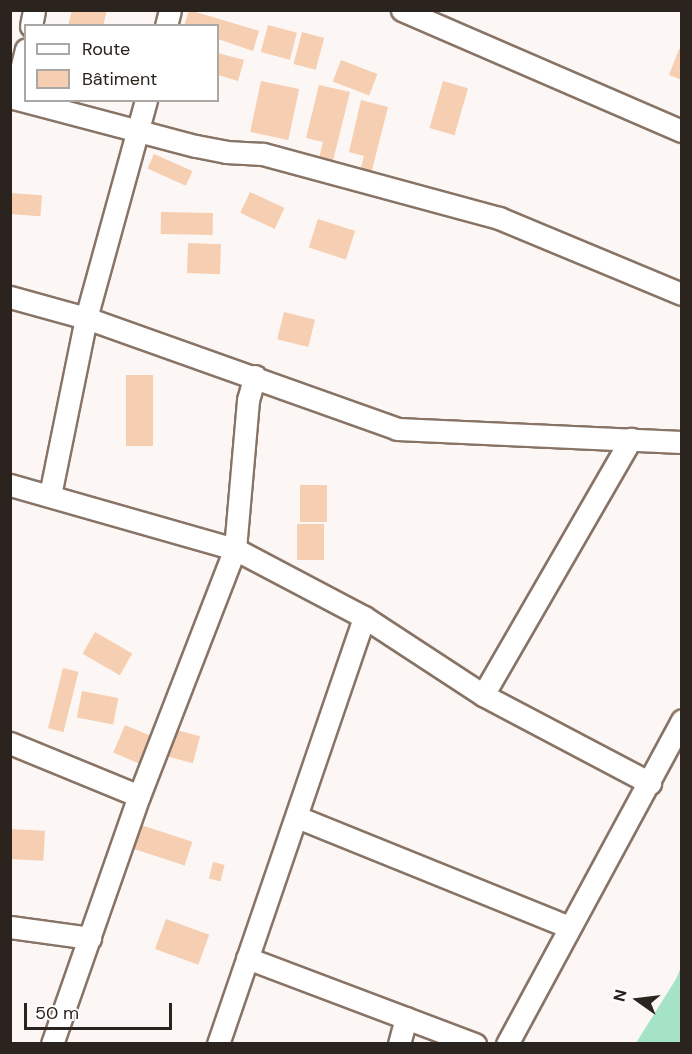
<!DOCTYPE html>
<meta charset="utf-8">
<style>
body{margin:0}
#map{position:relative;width:692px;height:1054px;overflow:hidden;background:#fcf7f4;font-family:"DM Sans",sans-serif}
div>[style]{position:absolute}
.green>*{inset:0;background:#a4e3c5}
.building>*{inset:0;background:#f6ceb2;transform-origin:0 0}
.roads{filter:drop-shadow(2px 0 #887466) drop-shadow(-2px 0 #887466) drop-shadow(0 2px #887466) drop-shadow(0 -2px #887466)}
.minor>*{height:21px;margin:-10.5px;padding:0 10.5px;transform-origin:10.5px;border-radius:10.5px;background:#fff}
span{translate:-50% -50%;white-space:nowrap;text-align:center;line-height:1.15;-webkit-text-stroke:4.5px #fff;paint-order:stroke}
.frame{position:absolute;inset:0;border:12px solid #2b231d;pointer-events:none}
.legend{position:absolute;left:24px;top:24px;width:195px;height:78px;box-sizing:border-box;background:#fff;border:2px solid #aaa7a5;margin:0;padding:8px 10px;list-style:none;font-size:18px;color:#2b231d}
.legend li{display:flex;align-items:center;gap:12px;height:30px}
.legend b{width:30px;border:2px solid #aaa7a5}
.north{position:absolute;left:608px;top:970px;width:60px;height:60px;-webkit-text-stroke:4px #fff;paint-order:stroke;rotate:284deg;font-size:16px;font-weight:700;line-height:24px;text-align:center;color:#2b231d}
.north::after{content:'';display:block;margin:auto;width:21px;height:27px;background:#2b231d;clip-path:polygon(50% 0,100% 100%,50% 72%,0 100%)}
.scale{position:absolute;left:24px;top:1003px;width:148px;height:27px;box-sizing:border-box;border:3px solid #2b231d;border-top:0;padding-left:8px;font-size:18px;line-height:21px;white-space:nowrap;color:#2b231d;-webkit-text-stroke:4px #fff;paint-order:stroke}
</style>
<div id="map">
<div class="green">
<i style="clip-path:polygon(681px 967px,681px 1043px,636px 1043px,676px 979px)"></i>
</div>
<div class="building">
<i style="clip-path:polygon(72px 10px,107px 10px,103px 26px,68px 26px)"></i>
<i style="clip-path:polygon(189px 10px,259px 31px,253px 51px,218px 39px,218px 26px,184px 26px)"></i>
<i style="left:268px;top:25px;width:30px;height:28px;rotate:15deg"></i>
<i style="left:302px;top:32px;width:23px;height:33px;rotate:15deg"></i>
<i style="clip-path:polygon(679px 49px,682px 50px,682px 80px,669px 75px)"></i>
<i style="clip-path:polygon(218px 53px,244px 60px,238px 81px,218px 75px)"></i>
<i style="left:341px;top:60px;width:39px;height:23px;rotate:21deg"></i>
<i style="left:261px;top:81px;width:39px;height:52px;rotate:12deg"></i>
<i style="left:443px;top:81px;width:26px;height:49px;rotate:16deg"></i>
<i style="clip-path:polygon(319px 85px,350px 92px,333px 161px,319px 158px,323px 142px,306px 138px)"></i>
<i style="clip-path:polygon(361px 100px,388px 107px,371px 174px,360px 171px,364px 156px,349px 152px)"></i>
<i style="left:154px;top:154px;width:42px;height:16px;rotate:24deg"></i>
<i style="left:250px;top:192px;width:38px;height:23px;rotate:25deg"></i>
<i style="left:10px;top:193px;width:32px;height:21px;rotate:4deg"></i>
<i style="left:161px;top:212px;width:52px;height:22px;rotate:1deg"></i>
<i style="left:318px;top:219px;width:39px;height:30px;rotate:18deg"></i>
<i style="left:188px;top:243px;width:33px;height:30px;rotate:2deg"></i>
<i style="left:284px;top:312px;width:32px;height:28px;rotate:14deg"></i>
<i style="left:126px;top:375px;width:27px;height:71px"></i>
<i style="left:300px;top:485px;width:27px;height:37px"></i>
<i style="left:297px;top:524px;width:27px;height:36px"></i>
<i style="left:95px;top:632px;width:43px;height:25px;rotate:30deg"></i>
<i style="left:63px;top:668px;width:16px;height:62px;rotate:14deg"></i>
<i style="left:82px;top:691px;width:37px;height:27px;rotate:11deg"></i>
<i style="left:125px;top:725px;width:30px;height:30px;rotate:23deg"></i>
<i style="left:173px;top:729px;width:28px;height:28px;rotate:15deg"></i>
<i style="left:141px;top:825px;width:54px;height:25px;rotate:18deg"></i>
<i style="left:10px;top:829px;width:35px;height:30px;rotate:3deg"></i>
<i style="left:213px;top:862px;width:12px;height:17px;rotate:14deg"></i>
<i style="left:166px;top:919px;width:46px;height:32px;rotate:20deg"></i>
</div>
<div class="roads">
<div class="minor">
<i style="left:402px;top:10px;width:305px;rotate:23.4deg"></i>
<i style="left:31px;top:26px;width:16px;rotate:-79deg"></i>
<i style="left:166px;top:26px;width:16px;rotate:-76deg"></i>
<i style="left:10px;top:97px;width:192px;rotate:14.8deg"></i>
<i style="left:196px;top:146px;width:31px;rotate:11deg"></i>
<i style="left:226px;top:152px;width:37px;rotate:3deg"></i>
<i style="left:263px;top:154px;width:245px;rotate:15.2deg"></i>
<i style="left:499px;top:218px;width:198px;rotate:22.6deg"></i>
<i style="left:14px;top:98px;width:50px;rotate:-76.2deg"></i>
<i style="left:10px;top:297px;width:79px;rotate:15.4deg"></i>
<i style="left:86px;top:318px;width:330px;rotate:19.6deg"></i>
<i style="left:397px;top:429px;width:285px;rotate:2.6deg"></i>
<i style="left:10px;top:485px;width:234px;rotate:15.9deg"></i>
<i style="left:235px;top:549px;width:146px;rotate:27.8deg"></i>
<i style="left:364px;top:617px;width:142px;rotate:33.2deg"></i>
<i style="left:483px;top:695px;width:189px;rotate:27.8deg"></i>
<i style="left:50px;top:495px;width:181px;rotate:-78.5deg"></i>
<i style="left:86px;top:318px;width:226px;rotate:-74.6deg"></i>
<i style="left:483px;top:695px;width:296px;rotate:-60deg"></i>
<i style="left:10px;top:743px;width:139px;rotate:22.3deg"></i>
<i style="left:297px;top:817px;width:293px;rotate:22deg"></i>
<i style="left:10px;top:927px;width:81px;rotate:7.8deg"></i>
<i style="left:247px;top:958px;width:244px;rotate:20.7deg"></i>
<i style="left:52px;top:1044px;width:263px;rotate:-70.7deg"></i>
<i style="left:139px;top:796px;width:265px;rotate:-68.8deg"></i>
<i style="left:235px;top:549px;width:150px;rotate:-85deg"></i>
<i style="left:248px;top:400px;width:25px;rotate:-74deg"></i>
<i style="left:218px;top:1044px;width:451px;rotate:-71.1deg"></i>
<i style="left:399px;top:1044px;width:27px;rotate:-75deg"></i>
<i style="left:507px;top:1044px;width:368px;rotate:-61.6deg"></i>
</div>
</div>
<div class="frame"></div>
<ul class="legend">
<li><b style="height:8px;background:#fff"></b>Route</li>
<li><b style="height:16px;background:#f6ceb2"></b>Bâtiment</li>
</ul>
<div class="north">N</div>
<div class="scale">50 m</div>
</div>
